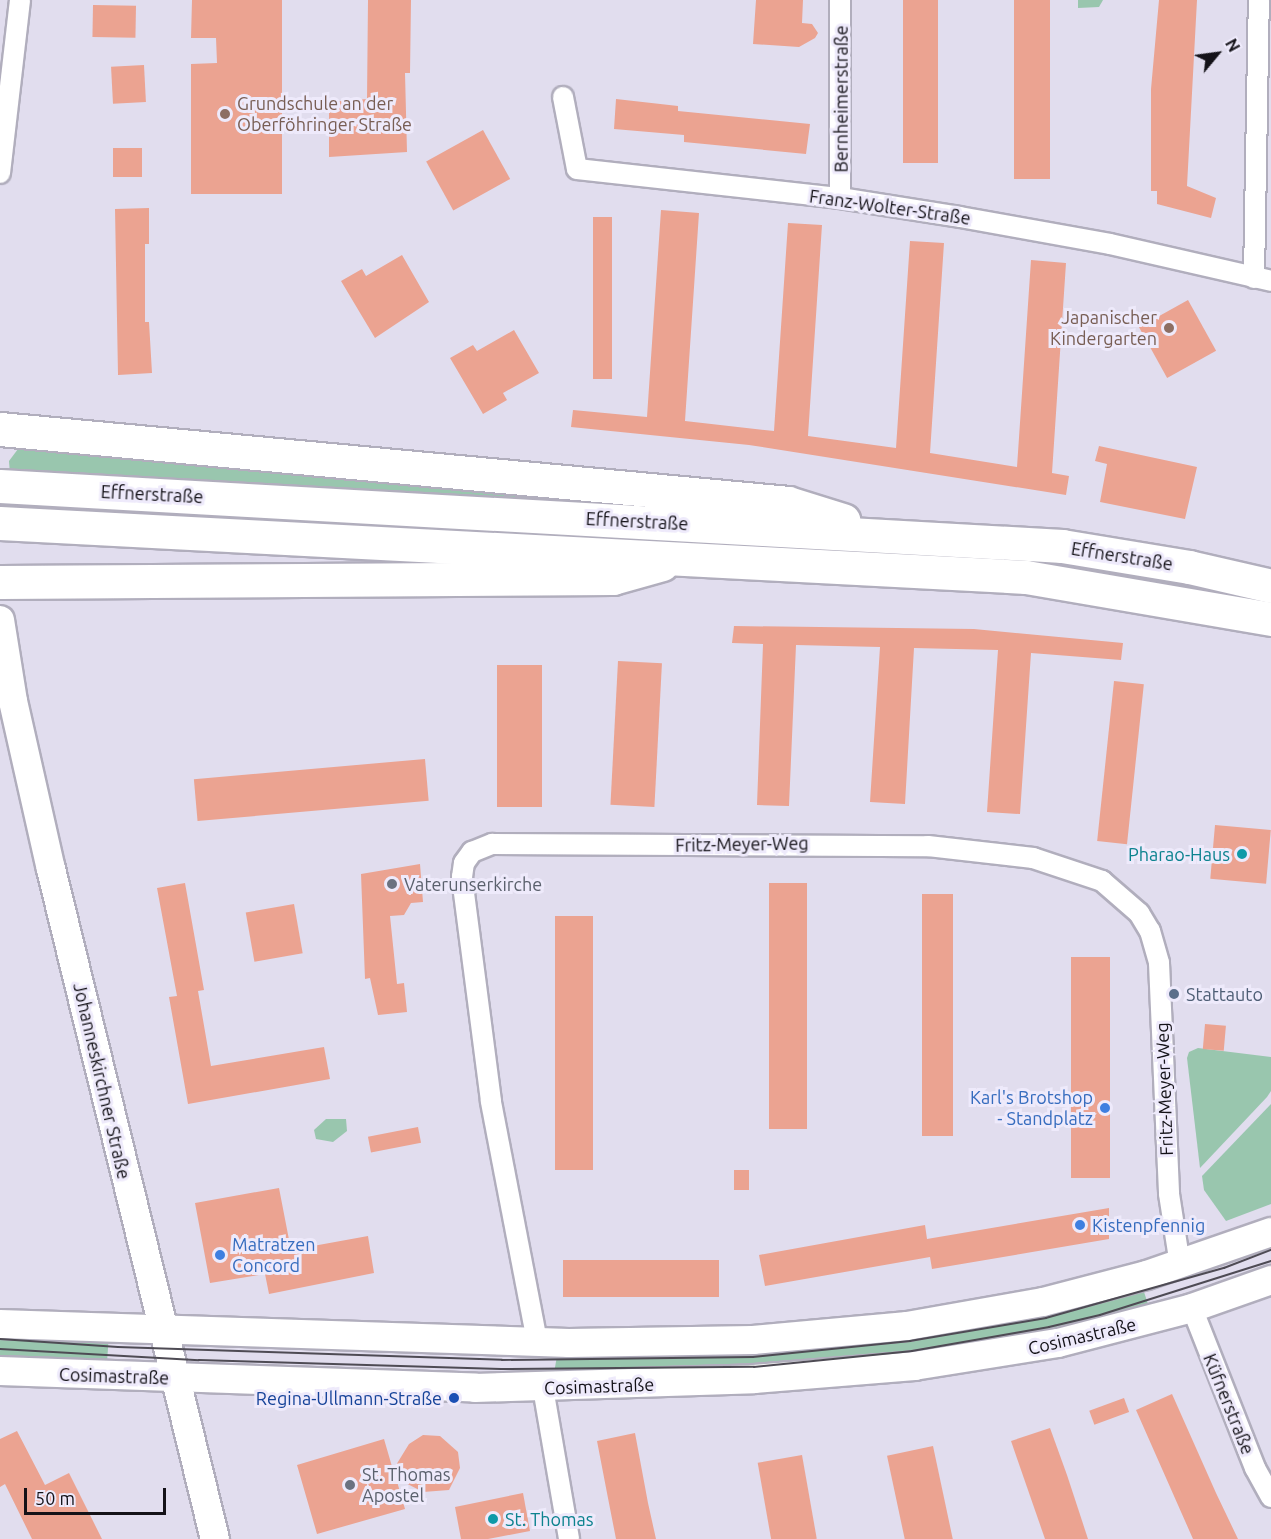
<!DOCTYPE html>
<meta charset="utf-8">
<style>
body{margin:0}
#map{position:relative;width:1271px;height:1539px;overflow:hidden;background:#e1ddee;font-family:Ubuntu,sans-serif}
div>[style]{position:absolute}
.green>*{inset:0;background:#99c6ae;transform-origin:0 0}
.building>*{inset:0;background:#eba391;transform-origin:0 0}
.roads{filter:drop-shadow(2px 0 #b1aebd) drop-shadow(-2px 0 #b1aebd) drop-shadow(0 2px #b1aebd) drop-shadow(0 -2px #b1aebd)}
.minor>*{height:20px;margin:-10px;padding:0 10px;transform-origin:10px;border-radius:10px;background:#fff}
.secondary>*{height:28px;margin:-14px;padding:0 14px;transform-origin:14px;border-radius:14px;background:#fff}
.trunk>*{height:33px;margin:-16.5px;padding:0 16.5px;transform-origin:16.5px;border-radius:16.5px;background:#fff}
.tram>*{height:1.5px;margin:-0.75px;padding:0 0.75px;transform-origin:0.75px;border-radius:0.75px;background:#4e4b54}
.dots>*{width:16px;height:16px;translate:-50% -50%;box-sizing:border-box;border:3px solid #eeeafb;border-radius:50%}
span{translate:-50% -50%;white-space:nowrap;text-align:center;line-height:1.15;-webkit-text-stroke:6px #eeeafb;paint-order:stroke}
.street-label{font-size:18px;color:#141218}
.education-label{font-size:18px;color:#785e54}
.left{translate:0 -50%;text-align:left}
.right{translate:-100% -50%;text-align:right}
.culture-label{font-size:18px;color:#0d838f}
.worship-label{font-size:18px;color:#5b616d}
.service-label{font-size:18px;color:#4e5e75}
.shop-label{font-size:18px;color:#366cbe}
.transit-label{font-size:18px;color:#164399}
.north{position:absolute;left:1187px;top:24px;width:60px;height:60px;-webkit-text-stroke:4px #eeeafb;paint-order:stroke;rotate:61deg;font-size:16px;font-weight:700;line-height:24px;text-align:center;color:#141218}
.north::after{content:'';display:block;margin:auto;width:21px;height:27px;background:#141218;clip-path:polygon(50% 0,100% 100%,50% 72%,0 100%)}
.scale{position:absolute;left:24px;top:1488px;width:142px;height:27px;box-sizing:border-box;border:3px solid #141218;border-top:0;padding-left:8px;font-size:18px;line-height:21px;white-space:nowrap;color:#141218;-webkit-text-stroke:4px #eeeafb;paint-order:stroke}
</style>
<div id="map">
<div class="green">
<i style="clip-path:polygon(1078px 0,1103px 0,1099px 7px,1078px 8px)"></i>
<i style="clip-path:polygon(21px 445px,779px 515px,10px 475px,9px 461px)"></i>
<i style="clip-path:polygon(0 498px,1070px 560px,1271px 595px,1271px 605px,0 507px)"></i>
<i style="clip-path:polygon(1198px 1048px,1271px 1057px,1271px 1091px,1267px 1097px,1200px 1168px,1187px 1058px,1189px 1052px)"></i>
<i style="clip-path:polygon(1271px 1104px,1271px 1204px,1226px 1221px,1204px 1190px,1202px 1176px)"></i>
<i style="clip-path:polygon(326px 1119px,346px 1119px,347px 1131px,333px 1142px,316px 1139px,314px 1130px)"></i>
<i style="clip-path:polygon(1142px 1286px,1151px 1313px,883px 1360px,554px 1373px,557px 1356px)"></i>
<i style="left:0;top:1330px;width:109px;height:27px;rotate:4deg"></i>
</div>
<div class="building">
<i style="clip-path:polygon(192px 0,282px 0,282px 194px,191px 194px,191px 64px,217px 63px,216px 38px,191px 38px)"></i>
<i style="clip-path:polygon(368px 0,411px 0,410px 73px,405px 73px,407px 152px,329px 157px,329px 102px,367px 99px)"></i>
<i style="clip-path:polygon(756px 0,803px 0,802px 23px,812px 24px,818px 33px,815px 38px,799px 47px,753px 44px)"></i>
<i style="left:903px;top:0;width:35px;height:163px"></i>
<i style="left:1014px;top:0;width:36px;height:179px"></i>
<i style="clip-path:polygon(1159px 0,1197px 0,1187px 186px,1216px 198px,1211px 218px,1157px 204px,1157px 191px,1151px 191px,1151px 89px)"></i>
<i style="left:93px;top:5px;width:43px;height:32px;rotate:1deg"></i>
<i style="left:144px;top:65px;width:37px;height:33px;rotate:87deg"></i>
<i style="clip-path:polygon(616px 99px,678px 106px,678px 111px,810px 124px,806px 154px,684px 142px,684px 135px,614px 129px)"></i>
<i style="left:483px;top:130px;width:56px;height:65px;rotate:61deg"></i>
<i style="left:113px;top:148px;width:29px;height:29px"></i>
<i style="clip-path:polygon(149px 208px,149px 244px,145px 244px,145px 322px,149px 322px,152px 373px,118px 375px,115px 209px)"></i>
<i style="clip-path:polygon(661px 210px,699px 213px,685px 421px,774px 431px,788px 223px,822px 225px,808px 436px,896px 448px,910px 241px,944px 243px,930px 453px,1017px 467px,1031px 260px,1066px 263px,1052px 473px,1069px 476px,1066px 495px,749px 445px,571px 427px,573px 410px,647px 417px)"></i>
<i style="left:593px;top:217px;width:19px;height:162px"></i>
<i style="clip-path:polygon(402px 255px,429px 302px,375px 338px,341px 281px,362px 269px,366px 276px)"></i>
<i style="left:1188px;top:300px;width:58px;height:56px;rotate:61deg"></i>
<i style="clip-path:polygon(514px 330px,539px 373px,503px 393px,507px 400px,483px 414px,450px 358px,473px 345px,477px 351px)"></i>
<i style="clip-path:polygon(1099px 446px,1197px 467px,1185px 519px,1100px 502px,1107px 464px,1095px 461px)"></i>
<i style="clip-path:polygon(734px 626px,974px 629px,1123px 643px,1121px 660px,1031px 653px,1020px 814px,987px 812px,998px 650px,914px 648px,905px 804px,870px 802px,880px 647px,796px 645px,789px 806px,757px 805px,763px 644px,732px 643px)"></i>
<i style="left:618px;top:661px;width:44px;height:144px;rotate:3deg"></i>
<i style="left:497px;top:665px;width:45px;height:142px"></i>
<i style="left:1114px;top:681px;width:30px;height:161px;rotate:6deg"></i>
<i style="left:425px;top:759px;width:42px;height:232px;rotate:85deg"></i>
<i style="left:1215px;top:825px;width:56px;height:54px;rotate:5deg"></i>
<i style="clip-path:polygon(420px 864px,423px 902px,411px 903px,404px 915px,390px 916px,397px 984px,404px 983px,407px 1012px,378px 1015px,370px 978px,365px 979px,361px 874px)"></i>
<i style="clip-path:polygon(185px 883px,204px 990px,198px 991px,211px 1066px,324px 1047px,330px 1079px,188px 1104px,169px 997px,177px 996px,157px 888px)"></i>
<i style="left:769px;top:883px;width:38px;height:246px"></i>
<i style="left:922px;top:894px;width:31px;height:242px"></i>
<i style="left:294px;top:904px;width:50px;height:49px;rotate:80deg"></i>
<i style="left:555px;top:916px;width:38px;height:254px"></i>
<i style="left:1071px;top:957px;width:39px;height:221px"></i>
<i style="left:1205px;top:1024px;width:21px;height:25px;rotate:5deg"></i>
<i style="left:418px;top:1127px;width:16px;height:51px;rotate:79deg"></i>
<i style="left:734px;top:1170px;width:15px;height:20px"></i>
<i style="clip-path:polygon(279px 1188px,291px 1250px,368px 1236px,374px 1273px,269px 1294px,265px 1274px,210px 1283px,195px 1203px)"></i>
<i style="clip-path:polygon(1109px 1208px,1109px 1239px,932px 1269px,930px 1257px,765px 1286px,759px 1255px,925px 1225px,927px 1239px)"></i>
<i style="left:719px;top:1260px;width:37px;height:156px;rotate:90deg"></i>
<i style="clip-path:polygon(1172px 1394px,1216px 1493px,1238px 1539px,1193px 1539px,1136px 1410px)"></i>
<i style="left:1124px;top:1398px;width:15px;height:37px;rotate:70deg"></i>
<i style="clip-path:polygon(1050px 1428px,1067px 1475px,1088px 1539px,1045px 1539px,1011px 1441px)"></i>
<i style="clip-path:polygon(17px 1431px,45px 1485px,69px 1473px,102px 1539px,32px 1539px,5px 1484px,0 1487px,0 1439px)"></i>
<i style="clip-path:polygon(635px 1433px,648px 1503px,656px 1539px,616px 1539px,607px 1493px,597px 1441px)"></i>
<i style="clip-path:polygon(423px 1435px,440px 1436px,458px 1452px,460px 1468px,449px 1490px,423px 1492px,396px 1478px,405px 1509px,317px 1534px,297px 1465px,384px 1439px,393px 1470px,409px 1444px)"></i>
<i style="left:933px;top:1446px;width:95px;height:47px;rotate:78deg"></i>
<i style="left:802px;top:1455px;width:85px;height:45px;rotate:80deg"></i>
<i style="clip-path:polygon(523px 1493px,530px 1531px,488px 1539px,461px 1539px,455px 1507px)"></i>
</div>
<div class="roads">
<div class="minor">
<i style="left:840px;top:0;width:198px;rotate:90deg"></i>
<i style="left:563px;top:97px;width:73px;rotate:79deg"></i>
<i style="left:577px;top:169px;width:265px;rotate:6.3deg"></i>
<i style="left:840px;top:198px;width:121px;rotate:9deg"></i>
<i style="left:960px;top:217px;width:152px;rotate:10.2deg"></i>
<i style="left:1110px;top:244px;width:165px;rotate:12.9deg"></i>
<i style="left:0;top:173px;width:174px;rotate:-83.4deg"></i>
<i style="left:1254px;top:278px;width:278px;rotate:-89deg"></i>
<i style="left:1192px;top:1308px;width:172px;rotate:68.5deg"></i>
<i style="left:1255px;top:1468px;width:33px;rotate:61deg"></i>
<i style="left:537px;top:1341px;width:244px;rotate:-100.9deg"></i>
<i style="left:491px;top:1101px;width:226px;rotate:-97.4deg"></i>
<i style="left:462px;top:877px;width:14px;rotate:-82deg"></i>
<i style="left:464px;top:863px;width:14px;rotate:-54deg"></i>
<i style="left:472px;top:852px;width:22px;rotate:-22deg"></i>
<i style="left:492px;top:844px;width:436px;rotate:0.3deg"></i>
<i style="left:928px;top:846px;width:106px;rotate:6.5deg"></i>
<i style="left:1033px;top:858px;width:73px;rotate:18.4deg"></i>
<i style="left:1102px;top:881px;width:49px;rotate:40.9deg"></i>
<i style="left:1139px;top:913px;width:21px;rotate:59deg"></i>
<i style="left:1150px;top:931px;width:33px;rotate:74deg"></i>
<i style="left:1159px;top:963px;width:231px;rotate:87.5deg"></i>
<i style="left:1169px;top:1194px;width:72px;rotate:81.2deg"></i>
<i style="left:543px;top:1388px;width:153px;rotate:80.2deg"></i>
</div>
<div class="secondary">
<i style="left:0;top:620px;width:82px;rotate:80.9deg"></i>
<i style="left:13px;top:701px;width:172px;rotate:77.3deg"></i>
<i style="left:51px;top:869px;width:690px;rotate:76.25deg"></i>
<i style="left:0;top:1324px;width:569px;rotate:1.91deg"></i>
<i style="left:569px;top:1343px;width:184px;rotate:-0.9deg"></i>
<i style="left:753px;top:1340px;width:155px;rotate:-5.2deg"></i>
<i style="left:907px;top:1326px;width:138px;rotate:-10deg"></i>
<i style="left:1043px;top:1302px;width:107px;rotate:-14.6deg"></i>
<i style="left:1147px;top:1275px;width:131px;rotate:-19.1deg"></i>
<i style="left:0;top:1371px;width:475px;rotate:2deg"></i>
<i style="left:475px;top:1388px;width:279px;rotate:-1.8deg"></i>
<i style="left:754px;top:1379px;width:161px;rotate:-4.6deg"></i>
<i style="left:914px;top:1366px;width:146px;rotate:-9.1deg"></i>
<i style="left:1058px;top:1343px;width:138px;rotate:-14.6deg"></i>
<i style="left:1192px;top:1308px;width:84px;rotate:-19.5deg"></i>
</div>
<div class="trunk">
<i style="left:0;top:429px;width:791px;rotate:5.36deg"></i>
<i style="left:788px;top:503px;width:58px;rotate:17.2deg"></i>
<i style="left:0;top:486px;width:1064px;rotate:3.23deg"></i>
<i style="left:1062px;top:546px;width:129px;rotate:9.4deg"></i>
<i style="left:1189px;top:567px;width:84px;rotate:13deg"></i>
<i style="left:0;top:523px;width:1027px;rotate:3.01deg"></i>
<i style="left:1026px;top:577px;width:249px;rotate:9.7deg"></i>
<i style="left:0;top:582px;width:613px;rotate:-0.37deg"></i>
<i style="left:613px;top:578px;width:51px;rotate:-15.9deg"></i>
</div>
</div>
<div class="tram">
<i style="left:0;top:1339px;width:118px;rotate:3.9deg"></i>
<i style="left:118px;top:1347px;width:384px;rotate:1.9deg"></i>
<i style="left:502px;top:1360px;width:251px;rotate:-0.7deg"></i>
<i style="left:753px;top:1357px;width:158px;rotate:-5.8deg"></i>
<i style="left:910px;top:1341px;width:138px;rotate:-9.6deg"></i>
<i style="left:1046px;top:1318px;width:185px;rotate:-15.7deg"></i>
<i style="left:1224px;top:1268px;width:50px;rotate:-21deg"></i>
<i style="left:0;top:1349px;width:199px;rotate:3.2deg"></i>
<i style="left:199px;top:1360px;width:302px;rotate:1.7deg"></i>
<i style="left:501px;top:1369px;width:253px;rotate:-0.5deg"></i>
<i style="left:754px;top:1367px;width:159px;rotate:-5.8deg"></i>
<i style="left:912px;top:1351px;width:139px;rotate:-9.9deg"></i>
<i style="left:1049px;top:1327px;width:52px;rotate:-13.2deg"></i>
<i style="left:1100px;top:1315px;width:179px;rotate:-17.5deg"></i>
</div>
<div class="dots">
<i style="left:225px;top:114px;background:#8d6e63"></i>
<i style="left:1169px;top:328px;background:#8d6e63"></i>
<i style="left:1242px;top:854px;background:#0f9aa8"></i>
<i style="left:392px;top:884px;background:#6b7280"></i>
<i style="left:1174px;top:994px;background:#5c6f8a"></i>
<i style="left:1105px;top:1108px;background:#3f7fe0"></i>
<i style="left:1080px;top:1225px;background:#3f7fe0"></i>
<i style="left:220px;top:1255px;background:#3f7fe0"></i>
<i style="left:454px;top:1398px;background:#1a4fb4"></i>
<i style="left:350px;top:1485px;background:#6b7280"></i>
<i style="left:493px;top:1519px;background:#0f9aa8"></i>
</div>
<div class="street-label">
<span style="left:841px;top:99px;rotate:-90deg">Bernheimerstraße</span>
<span style="left:890px;top:207px;rotate:8deg">Franz-Wolter-Straße</span>
<span style="left:152px;top:494px;rotate:3deg">Effnerstraße</span>
<span style="left:637px;top:521px;rotate:3deg">Effnerstraße</span>
<span style="left:1122px;top:556px;rotate:9deg">Effnerstraße</span>
<span style="left:742px;top:844px;rotate:-1deg">Fritz-Meyer-Weg</span>
<span style="left:102px;top:1081px;rotate:77deg">Johanneskirchner Straße</span>
<span style="left:1164px;top:1089px;rotate:-92deg">Fritz-Meyer-Weg</span>
<span style="left:1082px;top:1336px;rotate:-13deg">Cosimastraße</span>
<span style="left:114px;top:1376px;rotate:2deg">Cosimastraße</span>
<span style="left:599px;top:1386px;rotate:-2deg">Cosimastraße</span>
<span style="left:1229px;top:1404px;rotate:68deg">Küfnerstraße</span>
</div>
<div class="education-label">
<span class="left" style="left:237px;top:114px">Grundschule an der<br>Oberföhringer Straße</span>
<span class="right" style="left:1157px;top:328px">Japanischer<br>Kindergarten</span>
</div>
<div class="culture-label">
<span class="right" style="left:1230px;top:854px">Pharao-Haus</span>
<span class="left" style="left:505px;top:1519px">St. Thomas</span>
</div>
<div class="worship-label">
<span class="left" style="left:404px;top:884px">Vaterunserkirche</span>
<span class="left" style="left:362px;top:1485px">St. Thomas<br>Apostel</span>
</div>
<div class="service-label">
<span class="left" style="left:1186px;top:994px">Stattauto</span>
</div>
<div class="shop-label">
<span class="right" style="left:1093px;top:1108px">Karl's Brotshop<br>- Standplatz</span>
<span class="left" style="left:1092px;top:1225px">Kistenpfennig</span>
<span class="left" style="left:232px;top:1255px">Matratzen<br>Concord</span>
</div>
<div class="transit-label">
<span class="right" style="left:442px;top:1398px">Regina-Ullmann-Straße</span>
</div>
<div class="north">N</div>
<div class="scale">50 m</div>
</div>
